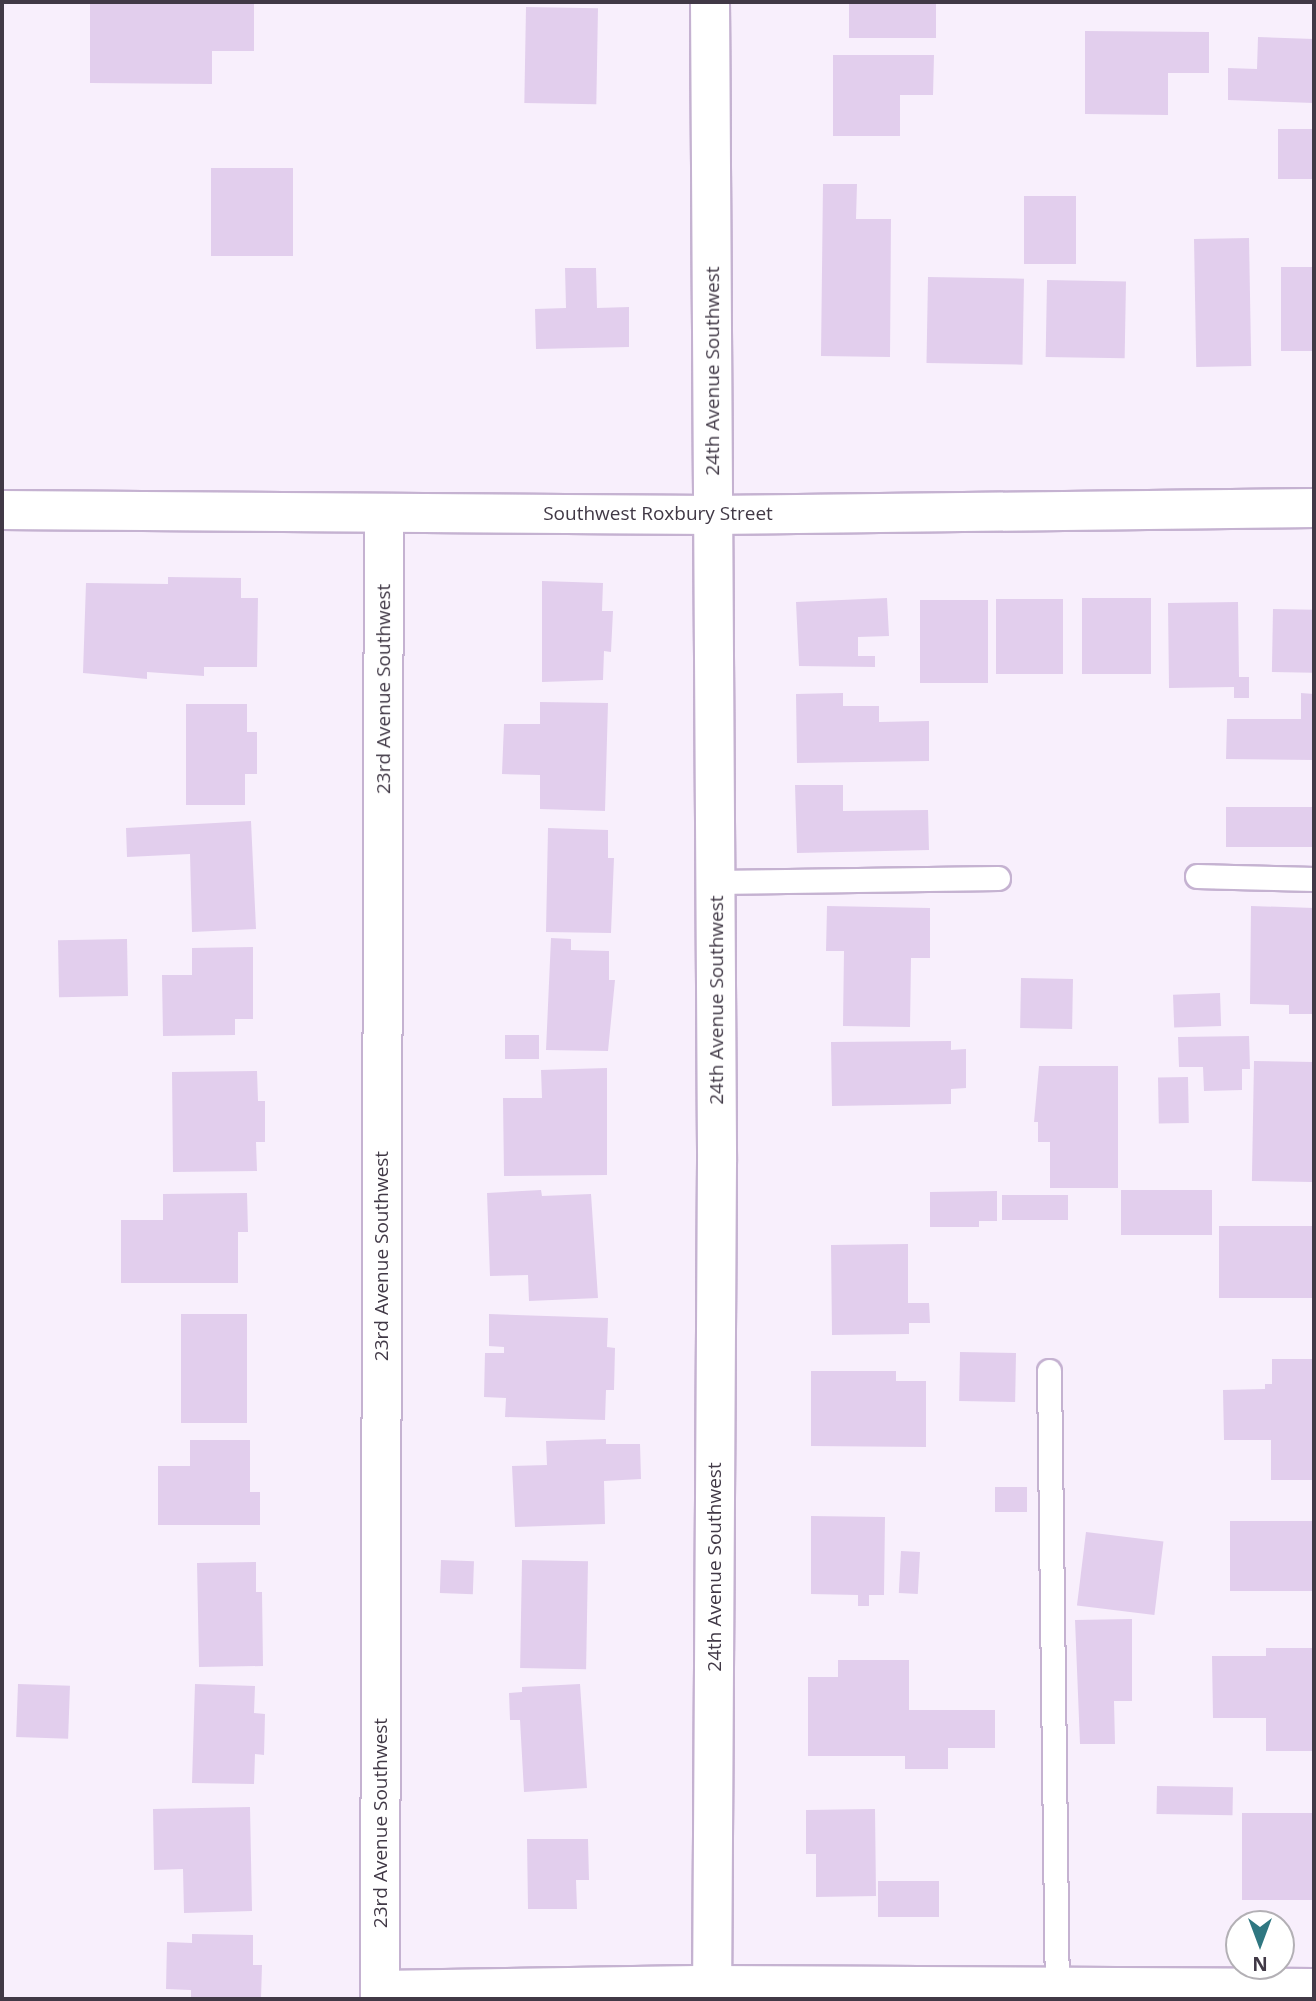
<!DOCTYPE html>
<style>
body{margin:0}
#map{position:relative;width:1316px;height:2001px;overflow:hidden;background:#f8effc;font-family:"Open Sans",sans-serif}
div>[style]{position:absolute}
.building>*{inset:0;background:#e2ceed;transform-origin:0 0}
.roads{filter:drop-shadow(2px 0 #c5b2d1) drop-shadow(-2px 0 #c5b2d1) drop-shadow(0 2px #c5b2d1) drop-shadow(0 -2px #c5b2d1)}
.lane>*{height:23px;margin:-11.5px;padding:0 11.5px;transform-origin:11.5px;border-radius:11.5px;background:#fff}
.street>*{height:38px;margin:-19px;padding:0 19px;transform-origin:19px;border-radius:19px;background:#fff}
.secondary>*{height:38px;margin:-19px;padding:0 19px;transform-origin:19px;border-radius:19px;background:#fff}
span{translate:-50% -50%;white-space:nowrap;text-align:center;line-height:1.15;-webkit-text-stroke:6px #fff;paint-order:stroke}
.street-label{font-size:19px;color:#413946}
.frame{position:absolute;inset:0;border:4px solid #413946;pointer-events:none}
.north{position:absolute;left:1225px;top:1910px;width:70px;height:70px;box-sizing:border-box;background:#fff;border:2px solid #b3b0b5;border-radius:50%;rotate:180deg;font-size:19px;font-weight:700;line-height:28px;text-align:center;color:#413946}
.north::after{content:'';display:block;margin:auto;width:24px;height:32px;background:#2f7781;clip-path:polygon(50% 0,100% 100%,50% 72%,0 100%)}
</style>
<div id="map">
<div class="building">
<i style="clip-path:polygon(90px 2px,254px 2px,254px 51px,212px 51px,212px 84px,90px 83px)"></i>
<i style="left:849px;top:2px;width:87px;height:36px"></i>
<i style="left:526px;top:7px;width:72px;height:96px;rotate:1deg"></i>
<i style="clip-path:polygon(1085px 31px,1209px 32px,1209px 73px,1168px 73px,1168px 115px,1085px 114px)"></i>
<i style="clip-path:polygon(1258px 37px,1314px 39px,1314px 103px,1228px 100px,1228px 68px,1257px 69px)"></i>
<i style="clip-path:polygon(833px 55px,934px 55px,933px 95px,900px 95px,900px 136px,833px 136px)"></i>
<i style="left:1278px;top:129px;width:36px;height:50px"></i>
<i style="left:211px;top:168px;width:82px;height:88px"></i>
<i style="clip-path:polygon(823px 184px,857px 184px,856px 219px,891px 219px,890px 357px,821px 356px)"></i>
<i style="left:1024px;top:196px;width:52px;height:68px"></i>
<i style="left:1249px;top:238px;width:128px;height:55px;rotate:89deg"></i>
<i style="left:1314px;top:267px;width:84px;height:33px;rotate:90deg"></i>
<i style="clip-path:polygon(565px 268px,596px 268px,597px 308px,629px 307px,629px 347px,536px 349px,535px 309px,566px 308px)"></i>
<i style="left:928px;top:277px;width:96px;height:86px;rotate:1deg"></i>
<i style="left:1047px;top:280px;width:79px;height:77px;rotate:1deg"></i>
<i style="clip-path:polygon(168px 577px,241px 578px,241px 598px,258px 598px,257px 667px,204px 667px,204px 676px,147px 672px,147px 679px,83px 673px,86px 583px,168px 584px)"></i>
<i style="clip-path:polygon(542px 581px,603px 583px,602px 611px,613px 611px,611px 652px,604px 651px,603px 680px,542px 682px)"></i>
<i style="clip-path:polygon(887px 598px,889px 636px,858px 637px,858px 656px,875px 656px,875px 667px,799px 666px,796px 602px)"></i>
<i style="left:1082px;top:598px;width:69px;height:76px"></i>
<i style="left:996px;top:599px;width:67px;height:75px"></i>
<i style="left:920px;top:600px;width:68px;height:83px"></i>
<i style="clip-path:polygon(1238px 602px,1239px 677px,1249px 677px,1249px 698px,1234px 698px,1234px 687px,1169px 688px,1168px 603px)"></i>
<i style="left:1273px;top:609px;width:41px;height:63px;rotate:1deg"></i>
<i style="clip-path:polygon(843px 693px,843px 706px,879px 706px,879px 722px,929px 721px,929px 761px,797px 763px,796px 694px)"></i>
<i style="clip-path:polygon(1301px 693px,1314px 694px,1314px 760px,1226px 759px,1227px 719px,1301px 719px)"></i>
<i style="clip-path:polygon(540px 702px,608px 703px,605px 811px,540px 809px,540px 775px,502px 774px,504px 724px,540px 724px)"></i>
<i style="clip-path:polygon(186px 704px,247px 704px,247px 732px,257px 732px,257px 774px,245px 774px,245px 805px,186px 805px)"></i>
<i style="clip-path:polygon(795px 785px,843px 785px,843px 811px,928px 810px,929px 850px,797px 853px)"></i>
<i style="left:1314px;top:807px;width:40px;height:88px;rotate:90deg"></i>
<i style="clip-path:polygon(251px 821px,256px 929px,192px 932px,190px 854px,127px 857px,126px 828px)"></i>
<i style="clip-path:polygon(548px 828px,608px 830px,608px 858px,614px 858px,611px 933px,546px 932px)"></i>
<i style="clip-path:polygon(827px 906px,930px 908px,930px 958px,911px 958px,910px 1027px,843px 1026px,844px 951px,826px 951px)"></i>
<i style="clip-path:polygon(1251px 906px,1314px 908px,1314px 1014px,1289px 1014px,1289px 1005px,1250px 1004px)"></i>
<i style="clip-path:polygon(551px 938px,571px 939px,571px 950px,609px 951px,609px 980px,615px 980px,608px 1051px,546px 1050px)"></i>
<i style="left:127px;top:939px;width:57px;height:69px;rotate:89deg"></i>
<i style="clip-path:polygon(253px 947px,253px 1019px,235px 1019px,235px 1035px,163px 1036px,162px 975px,192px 975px,192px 948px)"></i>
<i style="left:1021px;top:978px;width:52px;height:50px;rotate:1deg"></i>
<i style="left:1220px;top:993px;width:33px;height:47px;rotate:88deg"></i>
<i style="left:505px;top:1035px;width:34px;height:24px"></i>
<i style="clip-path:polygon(1249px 1036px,1250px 1069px,1242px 1069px,1242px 1090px,1204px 1091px,1203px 1067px,1179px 1067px,1178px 1037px)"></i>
<i style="clip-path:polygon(951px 1041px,951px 1050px,966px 1049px,966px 1088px,951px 1089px,951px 1104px,832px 1106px,831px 1042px)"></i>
<i style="left:1254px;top:1061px;width:60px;height:120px;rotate:1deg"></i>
<i style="clip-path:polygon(1039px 1066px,1118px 1066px,1118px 1188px,1050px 1188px,1050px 1142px,1038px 1142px,1038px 1122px,1034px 1122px)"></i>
<i style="clip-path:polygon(607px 1068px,607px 1175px,504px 1176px,503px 1098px,542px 1098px,541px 1070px)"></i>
<i style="clip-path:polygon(257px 1071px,258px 1101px,265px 1101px,265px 1142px,256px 1142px,257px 1171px,173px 1172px,172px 1072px)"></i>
<i style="left:1188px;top:1077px;width:46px;height:30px;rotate:89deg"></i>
<i style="clip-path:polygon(541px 1190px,542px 1196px,591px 1194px,598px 1298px,529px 1301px,528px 1275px,490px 1276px,487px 1193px)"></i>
<i style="left:1121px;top:1190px;width:91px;height:45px"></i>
<i style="clip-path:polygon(997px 1191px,997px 1221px,979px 1221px,979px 1227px,930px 1227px,930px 1192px)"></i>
<i style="clip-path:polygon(247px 1193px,248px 1232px,238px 1232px,238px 1283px,121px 1283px,121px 1220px,163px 1220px,163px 1194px)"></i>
<i style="left:1002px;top:1195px;width:66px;height:25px"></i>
<i style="left:1314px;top:1226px;width:72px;height:95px;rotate:90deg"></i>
<i style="clip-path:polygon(908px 1244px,908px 1303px,929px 1303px,930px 1323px,909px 1323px,909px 1334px,832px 1335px,831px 1245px)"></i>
<i style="left:181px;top:1314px;width:66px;height:109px"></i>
<i style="clip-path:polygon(489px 1314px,608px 1318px,607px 1347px,615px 1348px,614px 1390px,606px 1390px,605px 1420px,505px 1417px,506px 1398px,484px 1397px,485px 1353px,504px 1353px,504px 1347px,489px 1346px)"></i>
<i style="left:960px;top:1352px;width:56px;height:49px;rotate:1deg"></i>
<i style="clip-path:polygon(1272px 1359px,1314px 1359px,1314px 1480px,1271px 1480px,1271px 1440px,1224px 1440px,1223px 1390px,1265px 1389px,1265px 1384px,1272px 1384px)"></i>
<i style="clip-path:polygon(811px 1371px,896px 1371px,896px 1381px,926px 1381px,926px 1447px,811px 1446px)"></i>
<i style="clip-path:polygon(606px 1439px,606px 1444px,640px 1444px,641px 1479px,604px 1481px,605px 1524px,515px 1527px,512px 1466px,547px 1465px,546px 1441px)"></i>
<i style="clip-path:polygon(190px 1440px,250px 1440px,250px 1492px,260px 1492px,260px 1525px,158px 1525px,158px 1466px,190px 1466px)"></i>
<i style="left:1027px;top:1487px;width:25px;height:32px;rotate:90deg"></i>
<i style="clip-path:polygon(811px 1516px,885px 1517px,884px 1595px,869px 1595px,869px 1606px,858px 1606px,858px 1595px,811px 1594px)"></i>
<i style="left:1230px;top:1521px;width:84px;height:70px"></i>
<i style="left:1086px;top:1532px;width:78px;height:74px;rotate:7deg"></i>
<i style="left:901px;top:1551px;width:19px;height:42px;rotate:3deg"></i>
<i style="left:441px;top:1560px;width:33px;height:33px;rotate:2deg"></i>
<i style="left:522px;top:1560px;width:66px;height:108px;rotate:1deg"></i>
<i style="clip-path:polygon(256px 1562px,256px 1592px,262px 1592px,263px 1666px,199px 1667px,197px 1563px)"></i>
<i style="clip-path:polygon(1132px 1619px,1132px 1701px,1114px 1701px,1115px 1744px,1080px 1744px,1075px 1620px)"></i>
<i style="clip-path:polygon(1266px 1648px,1314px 1648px,1314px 1751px,1266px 1751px,1266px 1718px,1213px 1718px,1212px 1656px,1266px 1656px)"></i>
<i style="clip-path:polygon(838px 1660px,909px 1660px,909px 1710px,995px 1710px,995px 1748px,948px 1748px,948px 1769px,905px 1769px,905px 1756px,808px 1756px,808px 1677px,838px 1677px)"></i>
<i style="left:18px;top:1684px;width:52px;height:53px;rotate:2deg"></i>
<i style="clip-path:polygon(195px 1684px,255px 1686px,254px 1713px,265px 1714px,264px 1755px,255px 1754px,254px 1784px,192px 1783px)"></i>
<i style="clip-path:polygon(580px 1684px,587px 1788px,524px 1792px,520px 1720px,510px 1720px,509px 1693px,522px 1692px,522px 1687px)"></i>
<i style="left:1157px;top:1786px;width:76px;height:28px;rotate:1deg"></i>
<i style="clip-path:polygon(250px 1807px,252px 1911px,184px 1913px,183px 1869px,154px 1870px,153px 1809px)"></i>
<i style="clip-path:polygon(875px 1809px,876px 1896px,816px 1897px,816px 1854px,806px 1854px,806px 1810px)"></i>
<i style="left:1242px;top:1813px;width:72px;height:87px"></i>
<i style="clip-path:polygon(527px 1839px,588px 1839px,589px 1880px,576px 1880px,577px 1909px,528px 1909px)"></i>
<i style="left:939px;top:1881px;width:36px;height:61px;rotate:90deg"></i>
<i style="clip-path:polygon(192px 1934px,253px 1935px,253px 1965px,262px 1965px,261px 1999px,191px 1999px,191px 1990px,166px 1989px,167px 1942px,192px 1943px)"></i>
</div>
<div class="roads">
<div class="lane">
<i style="left:1197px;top:876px;width:117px;rotate:1.5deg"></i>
<i style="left:716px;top:882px;width:282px;rotate:-0.8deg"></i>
<i style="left:1049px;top:1371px;width:625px;rotate:89.27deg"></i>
</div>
<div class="street">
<i style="left:710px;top:2px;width:1160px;rotate:89.65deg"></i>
<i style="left:717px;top:1162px;width:837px;rotate:90.34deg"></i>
<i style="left:380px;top:1990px;width:332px;rotate:-0.9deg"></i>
<i style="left:712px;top:1985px;width:602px;rotate:0.29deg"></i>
<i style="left:380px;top:1999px;width:1486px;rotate:-89.85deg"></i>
</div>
<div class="secondary">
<i style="left:2px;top:510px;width:712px;rotate:0.4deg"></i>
<i style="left:714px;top:515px;width:600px;rotate:-0.67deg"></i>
</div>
</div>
<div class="street-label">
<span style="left:713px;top:371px;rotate:-90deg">24th Avenue Southwest</span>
<span style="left:658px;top:514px">Southwest Roxbury Street</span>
<span style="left:384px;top:689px;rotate:-90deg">23rd Avenue Southwest</span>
<span style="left:717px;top:1000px;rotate:-90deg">24th Avenue Southwest</span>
<span style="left:382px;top:1256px;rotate:-90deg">23rd Avenue Southwest</span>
<span style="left:715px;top:1567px;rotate:-90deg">24th Avenue Southwest</span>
<span style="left:381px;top:1823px;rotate:-90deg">23rd Avenue Southwest</span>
</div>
<div class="frame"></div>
<div class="north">N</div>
</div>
